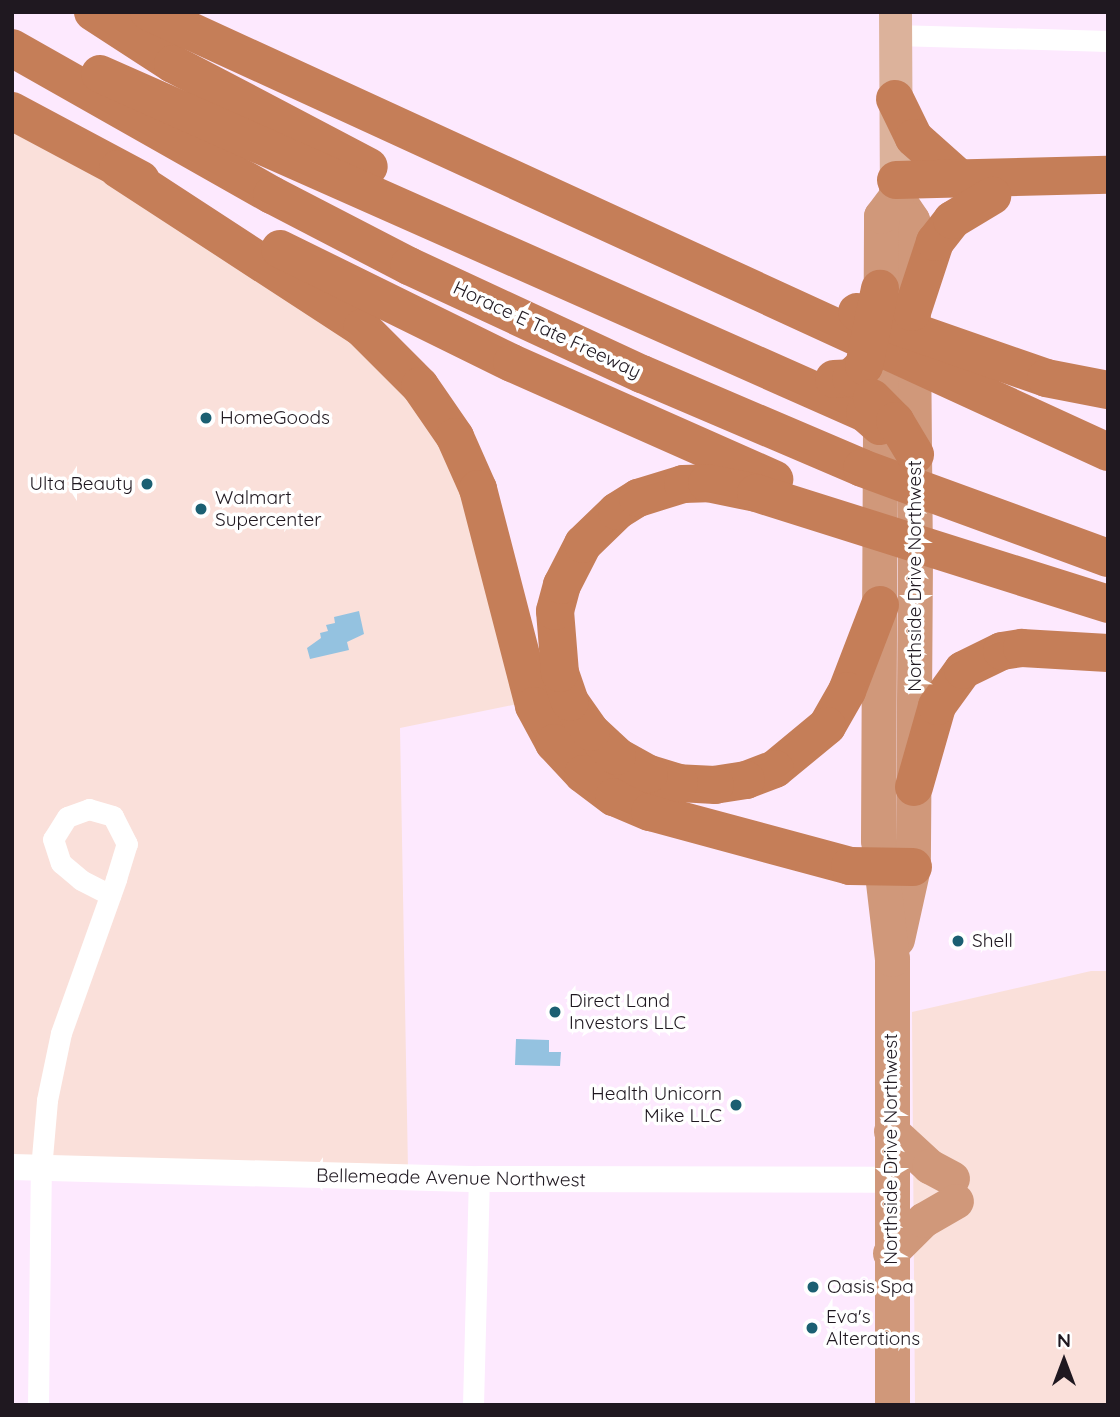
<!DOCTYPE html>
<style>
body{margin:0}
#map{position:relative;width:1120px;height:1417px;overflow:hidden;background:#fde9fe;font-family:Quicksand,sans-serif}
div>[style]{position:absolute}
.commercial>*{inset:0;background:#fae0da}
.water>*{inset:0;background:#94c2e0}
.minor>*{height:21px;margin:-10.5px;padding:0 10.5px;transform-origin:10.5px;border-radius:10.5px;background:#fff}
.tertiary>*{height:26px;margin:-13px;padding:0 13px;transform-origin:13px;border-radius:13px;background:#fff}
.primary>*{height:33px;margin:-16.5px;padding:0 16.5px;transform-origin:16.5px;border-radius:16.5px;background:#dcb29b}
.trunk>*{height:35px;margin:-17.5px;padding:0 17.5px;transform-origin:17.5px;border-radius:17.5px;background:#d0987a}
.motorway>*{height:38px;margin:-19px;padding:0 19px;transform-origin:19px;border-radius:19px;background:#c57e58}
.dots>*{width:19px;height:19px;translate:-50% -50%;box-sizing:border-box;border:4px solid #fff;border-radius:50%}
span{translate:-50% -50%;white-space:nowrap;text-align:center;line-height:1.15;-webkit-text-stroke:7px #fff;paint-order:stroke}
.street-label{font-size:19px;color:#1f1820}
.poi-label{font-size:19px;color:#1f1820}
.left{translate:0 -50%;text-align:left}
.right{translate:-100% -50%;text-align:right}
.frame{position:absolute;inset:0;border:14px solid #1f1820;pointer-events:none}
.north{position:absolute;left:1029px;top:1326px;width:70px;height:70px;-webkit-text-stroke:5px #fff;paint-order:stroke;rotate:0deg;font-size:19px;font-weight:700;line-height:28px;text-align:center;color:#1f1820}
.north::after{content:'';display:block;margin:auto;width:24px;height:32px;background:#1f1820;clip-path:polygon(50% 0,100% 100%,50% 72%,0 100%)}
</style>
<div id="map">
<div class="commercial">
<i style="clip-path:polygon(12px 130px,263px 266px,462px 440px,537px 700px,400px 728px,408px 1169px,12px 1158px)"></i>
<i style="clip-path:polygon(1091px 971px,1108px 971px,1108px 1405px,915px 1405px,912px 1012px)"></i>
</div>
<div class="water">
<i style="clip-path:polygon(359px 611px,364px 634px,347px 642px,349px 650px,310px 659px,307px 648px,321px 638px,320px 633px,328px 631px,326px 625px,335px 623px,334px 617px)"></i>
<i style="clip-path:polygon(516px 1039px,549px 1040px,549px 1052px,561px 1052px,560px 1066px,515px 1065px)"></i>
</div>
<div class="minor">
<i style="left:895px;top:35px;width:213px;rotate:1.6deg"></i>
<i style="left:38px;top:1405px;width:236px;rotate:-89.3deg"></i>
<i style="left:41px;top:1169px;width:69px;rotate:-85deg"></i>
<i style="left:47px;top:1100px;width:68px;rotate:-78.2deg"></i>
<i style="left:61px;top:1033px;width:164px;rotate:-70.3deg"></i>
<i style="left:116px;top:879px;width:37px;rotate:-73deg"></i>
<i style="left:127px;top:844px;width:31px;rotate:-117deg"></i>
<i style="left:113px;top:816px;width:25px;rotate:-164deg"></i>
<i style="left:89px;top:809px;width:23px;rotate:160deg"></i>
<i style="left:67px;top:817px;width:26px;rotate:122deg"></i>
<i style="left:53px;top:839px;width:25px;rotate:72deg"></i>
<i style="left:61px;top:863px;width:26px;rotate:40deg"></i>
<i style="left:81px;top:880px;width:33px;rotate:27deg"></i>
<i style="left:473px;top:1405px;width:226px;rotate:-88.5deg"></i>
</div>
<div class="tertiary">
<i style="left:12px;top:1167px;width:467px;rotate:1.5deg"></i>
<i style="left:479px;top:1179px;width:412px;rotate:0.1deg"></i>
</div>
<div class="primary">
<i style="left:895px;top:12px;width:168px;rotate:89.7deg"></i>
</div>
<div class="trunk">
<i style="left:896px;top:180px;width:16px;rotate:90deg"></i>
<i style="left:896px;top:196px;width:29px;rotate:56deg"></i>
<i style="left:912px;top:220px;width:338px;rotate:89.5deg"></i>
<i style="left:915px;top:558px;width:309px;rotate:90.4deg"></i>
<i style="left:913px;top:867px;width:74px;rotate:102.5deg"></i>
<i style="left:891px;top:1131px;width:52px;rotate:42.6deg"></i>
<i style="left:929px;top:1166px;width:26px;rotate:28deg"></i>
<i style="left:890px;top:1253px;width:47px;rotate:-45deg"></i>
<i style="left:923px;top:1220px;width:38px;rotate:-30deg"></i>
<i style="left:892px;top:1405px;width:446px;rotate:-90deg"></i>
<i style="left:892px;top:959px;width:120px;rotate:-96.7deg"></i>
<i style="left:878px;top:840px;width:624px;rotate:-89.72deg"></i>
<i style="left:881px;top:216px;width:25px;rotate:-53deg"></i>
</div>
<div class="motorway">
<i style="left:93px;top:12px;width:95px;rotate:33deg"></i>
<i style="left:173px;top:64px;width:221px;rotate:27.7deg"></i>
<i style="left:149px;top:12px;width:1055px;rotate:24.65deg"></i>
<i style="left:12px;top:48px;width:299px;rotate:29.5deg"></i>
<i style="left:272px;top:195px;width:154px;rotate:27.4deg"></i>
<i style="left:409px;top:266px;width:257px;rotate:24.9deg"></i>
<i style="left:642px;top:374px;width:239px;rotate:23.1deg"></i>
<i style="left:862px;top:468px;width:262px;rotate:20.1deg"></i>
<i style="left:100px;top:74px;width:837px;rotate:23.9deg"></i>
<i style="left:865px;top:413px;width:20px;rotate:41deg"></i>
<i style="left:895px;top:99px;width:43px;rotate:64deg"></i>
<i style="left:914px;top:138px;width:60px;rotate:41.6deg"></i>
<i style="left:12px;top:111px;width:146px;rotate:28.1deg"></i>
<i style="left:118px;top:169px;width:291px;rotate:33.1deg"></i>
<i style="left:362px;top:328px;width:82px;rotate:45deg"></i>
<i style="left:420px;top:386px;width:62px;rotate:55.5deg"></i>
<i style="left:455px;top:437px;width:57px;rotate:66.1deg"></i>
<i style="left:478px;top:489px;width:224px;rotate:75.5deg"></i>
<i style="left:534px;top:706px;width:42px;rotate:61.6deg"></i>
<i style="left:554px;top:743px;width:42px;rotate:46.9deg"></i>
<i style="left:583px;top:774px;width:39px;rotate:37deg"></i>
<i style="left:614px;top:797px;width:39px;rotate:23deg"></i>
<i style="left:650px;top:812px;width:207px;rotate:15.1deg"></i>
<i style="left:850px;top:866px;width:63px;rotate:0.9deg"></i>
<i style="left:896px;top:180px;width:212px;rotate:-1.4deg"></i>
<i style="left:280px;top:249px;width:258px;rotate:26.2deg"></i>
<i style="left:512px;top:363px;width:287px;rotate:23.9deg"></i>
<i style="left:857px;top:312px;width:200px;rotate:19.2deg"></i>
<i style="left:1046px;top:378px;width:63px;rotate:11deg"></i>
<i style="left:912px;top:312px;width:74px;rotate:-71.8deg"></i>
<i style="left:935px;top:242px;width:28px;rotate:-52deg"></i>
<i style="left:952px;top:220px;width:47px;rotate:-31deg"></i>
<i style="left:834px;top:379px;width:17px;rotate:-3deg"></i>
<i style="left:851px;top:378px;width:18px;rotate:-43deg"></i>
<i style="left:864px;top:366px;width:79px;rotate:-78.3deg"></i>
<i style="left:872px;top:398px;width:33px;rotate:45deg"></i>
<i style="left:895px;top:421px;width:39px;rotate:59deg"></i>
<i style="left:880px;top:605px;width:92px;rotate:111deg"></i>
<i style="left:847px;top:691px;width:40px;rotate:119.7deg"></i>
<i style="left:827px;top:726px;width:67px;rotate:140.4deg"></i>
<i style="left:775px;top:769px;width:31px;rotate:159deg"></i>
<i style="left:746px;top:780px;width:31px;rotate:171deg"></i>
<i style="left:715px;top:785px;width:36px;rotate:-177deg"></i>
<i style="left:679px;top:783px;width:31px;rotate:-163deg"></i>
<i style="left:649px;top:774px;width:37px;rotate:-151deg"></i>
<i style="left:617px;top:756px;width:35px;rotate:-137deg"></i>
<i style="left:591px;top:732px;width:37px;rotate:-125deg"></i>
<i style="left:570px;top:702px;width:31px;rotate:-109deg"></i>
<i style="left:560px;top:673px;width:62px;rotate:-94.6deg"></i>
<i style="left:555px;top:611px;width:27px;rotate:-75deg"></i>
<i style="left:562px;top:585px;width:46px;rotate:-62.9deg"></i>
<i style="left:583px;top:544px;width:47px;rotate:-44.1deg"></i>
<i style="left:617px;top:511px;width:25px;rotate:-32deg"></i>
<i style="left:638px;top:498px;width:47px;rotate:-17.3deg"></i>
<i style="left:683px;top:484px;width:24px;rotate:-2deg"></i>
<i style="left:707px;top:483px;width:50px;rotate:11.5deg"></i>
<i style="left:756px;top:493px;width:369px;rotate:17.5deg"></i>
<i style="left:914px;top:787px;width:84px;rotate:-74.1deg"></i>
<i style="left:937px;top:706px;width:44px;rotate:-54.2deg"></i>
<i style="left:963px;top:670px;width:43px;rotate:-26deg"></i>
<i style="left:1002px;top:651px;width:20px;rotate:-9deg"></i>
<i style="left:1022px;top:648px;width:86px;rotate:3.3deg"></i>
</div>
<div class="dots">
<i style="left:206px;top:418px;background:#1b5f72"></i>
<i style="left:147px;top:484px;background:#1b5f72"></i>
<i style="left:201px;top:509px;background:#1b5f72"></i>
<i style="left:958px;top:941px;background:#1b5f72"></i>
<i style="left:555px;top:1012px;background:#1b5f72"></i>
<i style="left:736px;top:1105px;background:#1b5f72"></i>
<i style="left:813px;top:1287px;background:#1b5f72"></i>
<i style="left:812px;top:1328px;background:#1b5f72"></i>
</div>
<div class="street-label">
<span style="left:547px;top:330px;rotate:25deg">Horace E Tate Freeway</span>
<span style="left:915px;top:576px;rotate:-90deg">Northside Drive Northwest</span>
<span style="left:891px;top:1149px;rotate:-90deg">Northside Drive Northwest</span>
<span style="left:451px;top:1178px;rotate:1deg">Bellemeade Avenue Northwest</span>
</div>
<div class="poi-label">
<span class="left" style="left:220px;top:418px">HomeGoods</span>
<span class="right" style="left:133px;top:484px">Ulta Beauty</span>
<span class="left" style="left:215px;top:509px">Walmart<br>Supercenter</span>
<span class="left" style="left:972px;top:941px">Shell</span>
<span class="left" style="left:569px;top:1012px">Direct Land<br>Investors LLC</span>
<span class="right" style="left:722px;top:1105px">Health Unicorn<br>Mike LLC</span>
<span class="left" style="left:827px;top:1287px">Oasis Spa</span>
<span class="left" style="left:826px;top:1328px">Eva's<br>Alterations</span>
</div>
<div class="frame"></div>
<div class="north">N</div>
</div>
